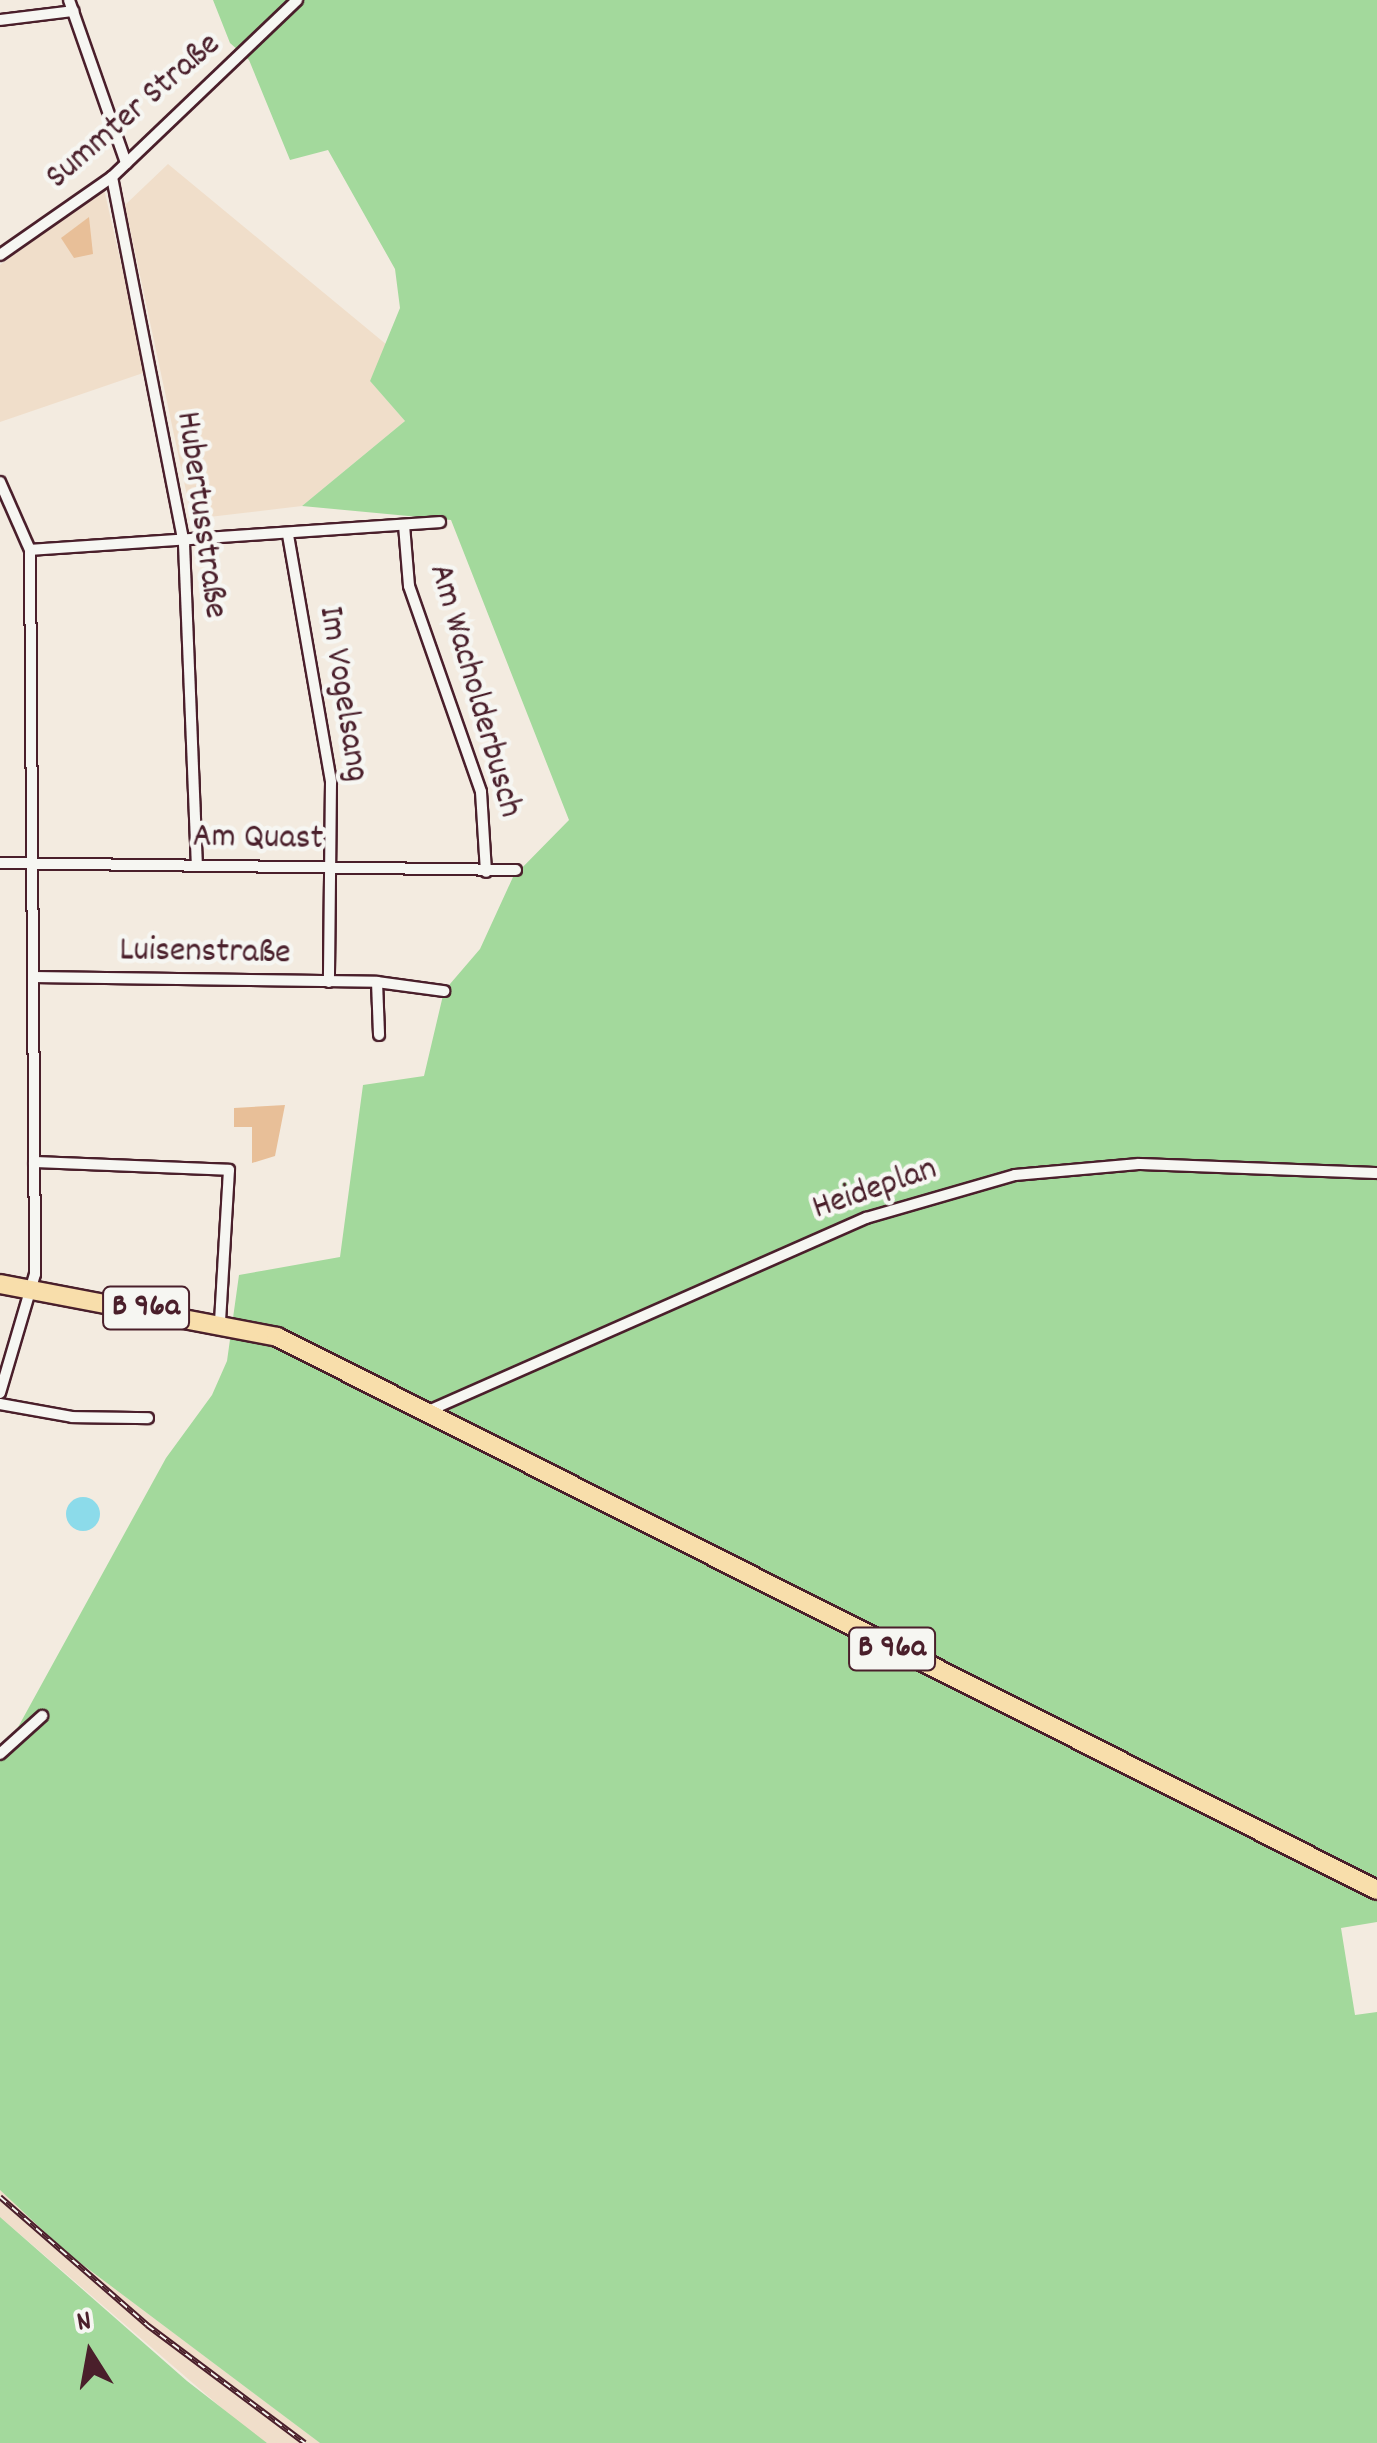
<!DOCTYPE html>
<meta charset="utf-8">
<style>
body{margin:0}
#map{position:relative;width:1377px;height:2443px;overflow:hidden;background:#f3ebe0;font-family:Dekko,sans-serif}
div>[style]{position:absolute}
.built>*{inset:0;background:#f0deca}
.green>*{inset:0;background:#a3d99c}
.water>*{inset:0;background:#8cdbea}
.round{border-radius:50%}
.building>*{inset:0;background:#e8bf98}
.roads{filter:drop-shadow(2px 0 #4a1f2b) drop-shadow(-2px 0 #4a1f2b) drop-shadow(0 2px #4a1f2b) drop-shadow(0 -2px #4a1f2b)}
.street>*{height:10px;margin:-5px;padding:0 5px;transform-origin:5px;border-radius:5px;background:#f6f6f2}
.primary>*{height:18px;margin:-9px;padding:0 9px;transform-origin:9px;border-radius:9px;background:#f8deab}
.rail>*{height:6px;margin-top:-3px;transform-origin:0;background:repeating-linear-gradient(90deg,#f6f6f2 0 8px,#4a1f2b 0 16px);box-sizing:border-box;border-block:2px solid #4a1f2b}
span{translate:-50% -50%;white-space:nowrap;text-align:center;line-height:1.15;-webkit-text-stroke:9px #f6f6f2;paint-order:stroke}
.shield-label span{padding:2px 8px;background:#f6f6f2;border:2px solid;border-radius:8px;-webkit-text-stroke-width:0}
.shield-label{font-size:32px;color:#4a1f2b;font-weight:700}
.street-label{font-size:35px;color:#4a1f2b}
.north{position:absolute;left:40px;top:2303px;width:100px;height:100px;-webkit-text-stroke:8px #f6f6f2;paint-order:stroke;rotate:349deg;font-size:28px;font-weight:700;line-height:40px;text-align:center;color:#4a1f2b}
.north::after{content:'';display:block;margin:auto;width:35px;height:45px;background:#4a1f2b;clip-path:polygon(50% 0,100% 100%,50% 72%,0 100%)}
</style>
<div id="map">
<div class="built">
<i style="clip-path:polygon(168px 164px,387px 345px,370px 381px,405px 421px,302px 506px,192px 519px,125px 205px)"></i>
<i style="clip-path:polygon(104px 189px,146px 372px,0 422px,0 265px)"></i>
<i style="clip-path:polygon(0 2190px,67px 2253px,320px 2443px,267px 2443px,245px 2428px,0 2217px)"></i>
</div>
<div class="green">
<i style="clip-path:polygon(213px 0,1377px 0,1377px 1922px,1341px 1928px,1355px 2015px,1377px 2012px,1377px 2443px,320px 2443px,67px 2253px,0 2190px,0 1760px,166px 1458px,212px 1395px,227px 1361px,239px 1275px,340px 1257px,363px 1085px,424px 1076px,444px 991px,480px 949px,513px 877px,569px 820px,451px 520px,302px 506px,405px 421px,370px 381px,400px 308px,395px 269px,328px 150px,290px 160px,249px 60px,230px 43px)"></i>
<i style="clip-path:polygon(0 2217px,187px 2381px,267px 2443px,0 2443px)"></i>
</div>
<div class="water">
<i class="round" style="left:66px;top:1497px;width:34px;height:34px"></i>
</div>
<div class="building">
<i style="clip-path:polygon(89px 217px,93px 254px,74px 258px,61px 238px)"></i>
<i style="clip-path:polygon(285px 1105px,275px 1156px,252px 1163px,252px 1127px,234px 1127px,234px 1108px)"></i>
</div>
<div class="roads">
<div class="street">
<i style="left:69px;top:0;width:173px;rotate:70.7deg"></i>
<i style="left:0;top:20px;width:74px;rotate:-7deg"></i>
<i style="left:112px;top:177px;width:374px;rotate:78.9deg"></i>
<i style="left:184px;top:544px;width:322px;rotate:87.7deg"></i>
<i style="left:0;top:255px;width:136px;rotate:-34.9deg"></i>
<i style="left:112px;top:177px;width:256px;rotate:-43.7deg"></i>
<i style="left:0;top:482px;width:74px;rotate:66.2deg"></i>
<i style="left:30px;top:550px;width:724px;rotate:89.6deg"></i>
<i style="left:35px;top:1274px;width:124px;rotate:106.4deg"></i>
<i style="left:404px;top:525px;width:61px;rotate:85.3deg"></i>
<i style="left:409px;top:586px;width:218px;rotate:70.7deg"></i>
<i style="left:481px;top:792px;width:80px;rotate:86.4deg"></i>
<i style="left:288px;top:535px;width:251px;rotate:80.1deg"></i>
<i style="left:331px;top:782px;width:200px;rotate:90.6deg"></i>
<i style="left:30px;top:550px;width:411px;rotate:-3.9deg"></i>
<i style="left:0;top:863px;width:516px;rotate:0.78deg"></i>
<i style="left:33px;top:977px;width:344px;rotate:0.8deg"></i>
<i style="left:377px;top:982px;width:68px;rotate:7.7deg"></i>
<i style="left:377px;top:982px;width:53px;rotate:87.8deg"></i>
<i style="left:34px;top:1162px;width:195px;rotate:2.3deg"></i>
<i style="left:229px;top:1170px;width:151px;rotate:93.4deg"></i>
<i style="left:0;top:1404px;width:73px;rotate:10.2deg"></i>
<i style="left:72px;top:1417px;width:76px;rotate:0.8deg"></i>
<i style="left:426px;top:1412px;width:481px;rotate:-23.8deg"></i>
<i style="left:866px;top:1218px;width:155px;rotate:-16.1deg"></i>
<i style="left:1015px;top:1175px;width:124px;rotate:-5.1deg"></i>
<i style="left:1139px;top:1164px;width:238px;rotate:2.2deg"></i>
<i style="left:0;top:1754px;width:57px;rotate:-42.1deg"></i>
</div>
<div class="primary">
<i style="left:0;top:1284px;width:282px;rotate:10.8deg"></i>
<i style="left:277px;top:1337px;width:1231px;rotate:26.69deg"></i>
</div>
</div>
<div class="rail">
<i style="left:0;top:2197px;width:195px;rotate:41deg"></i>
<i style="left:147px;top:2325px;width:197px;rotate:36.8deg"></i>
</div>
<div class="shield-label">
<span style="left:146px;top:1308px">B 96a</span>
<span style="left:892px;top:1649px">B 96a</span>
</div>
<div class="street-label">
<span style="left:134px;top:112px;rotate:-41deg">Summter Straße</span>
<span style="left:200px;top:515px;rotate:82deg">Hubertusstraße</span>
<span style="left:474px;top:691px;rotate:74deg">Am Wacholderbusch</span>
<span style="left:342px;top:694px;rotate:81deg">Im Vogelsang</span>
<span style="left:258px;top:839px;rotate:1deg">Am Quast</span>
<span style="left:205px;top:953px;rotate:1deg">Luisenstraße</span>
<span style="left:875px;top:1190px;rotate:-19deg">Heideplan</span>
</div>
<div class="north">N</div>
</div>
